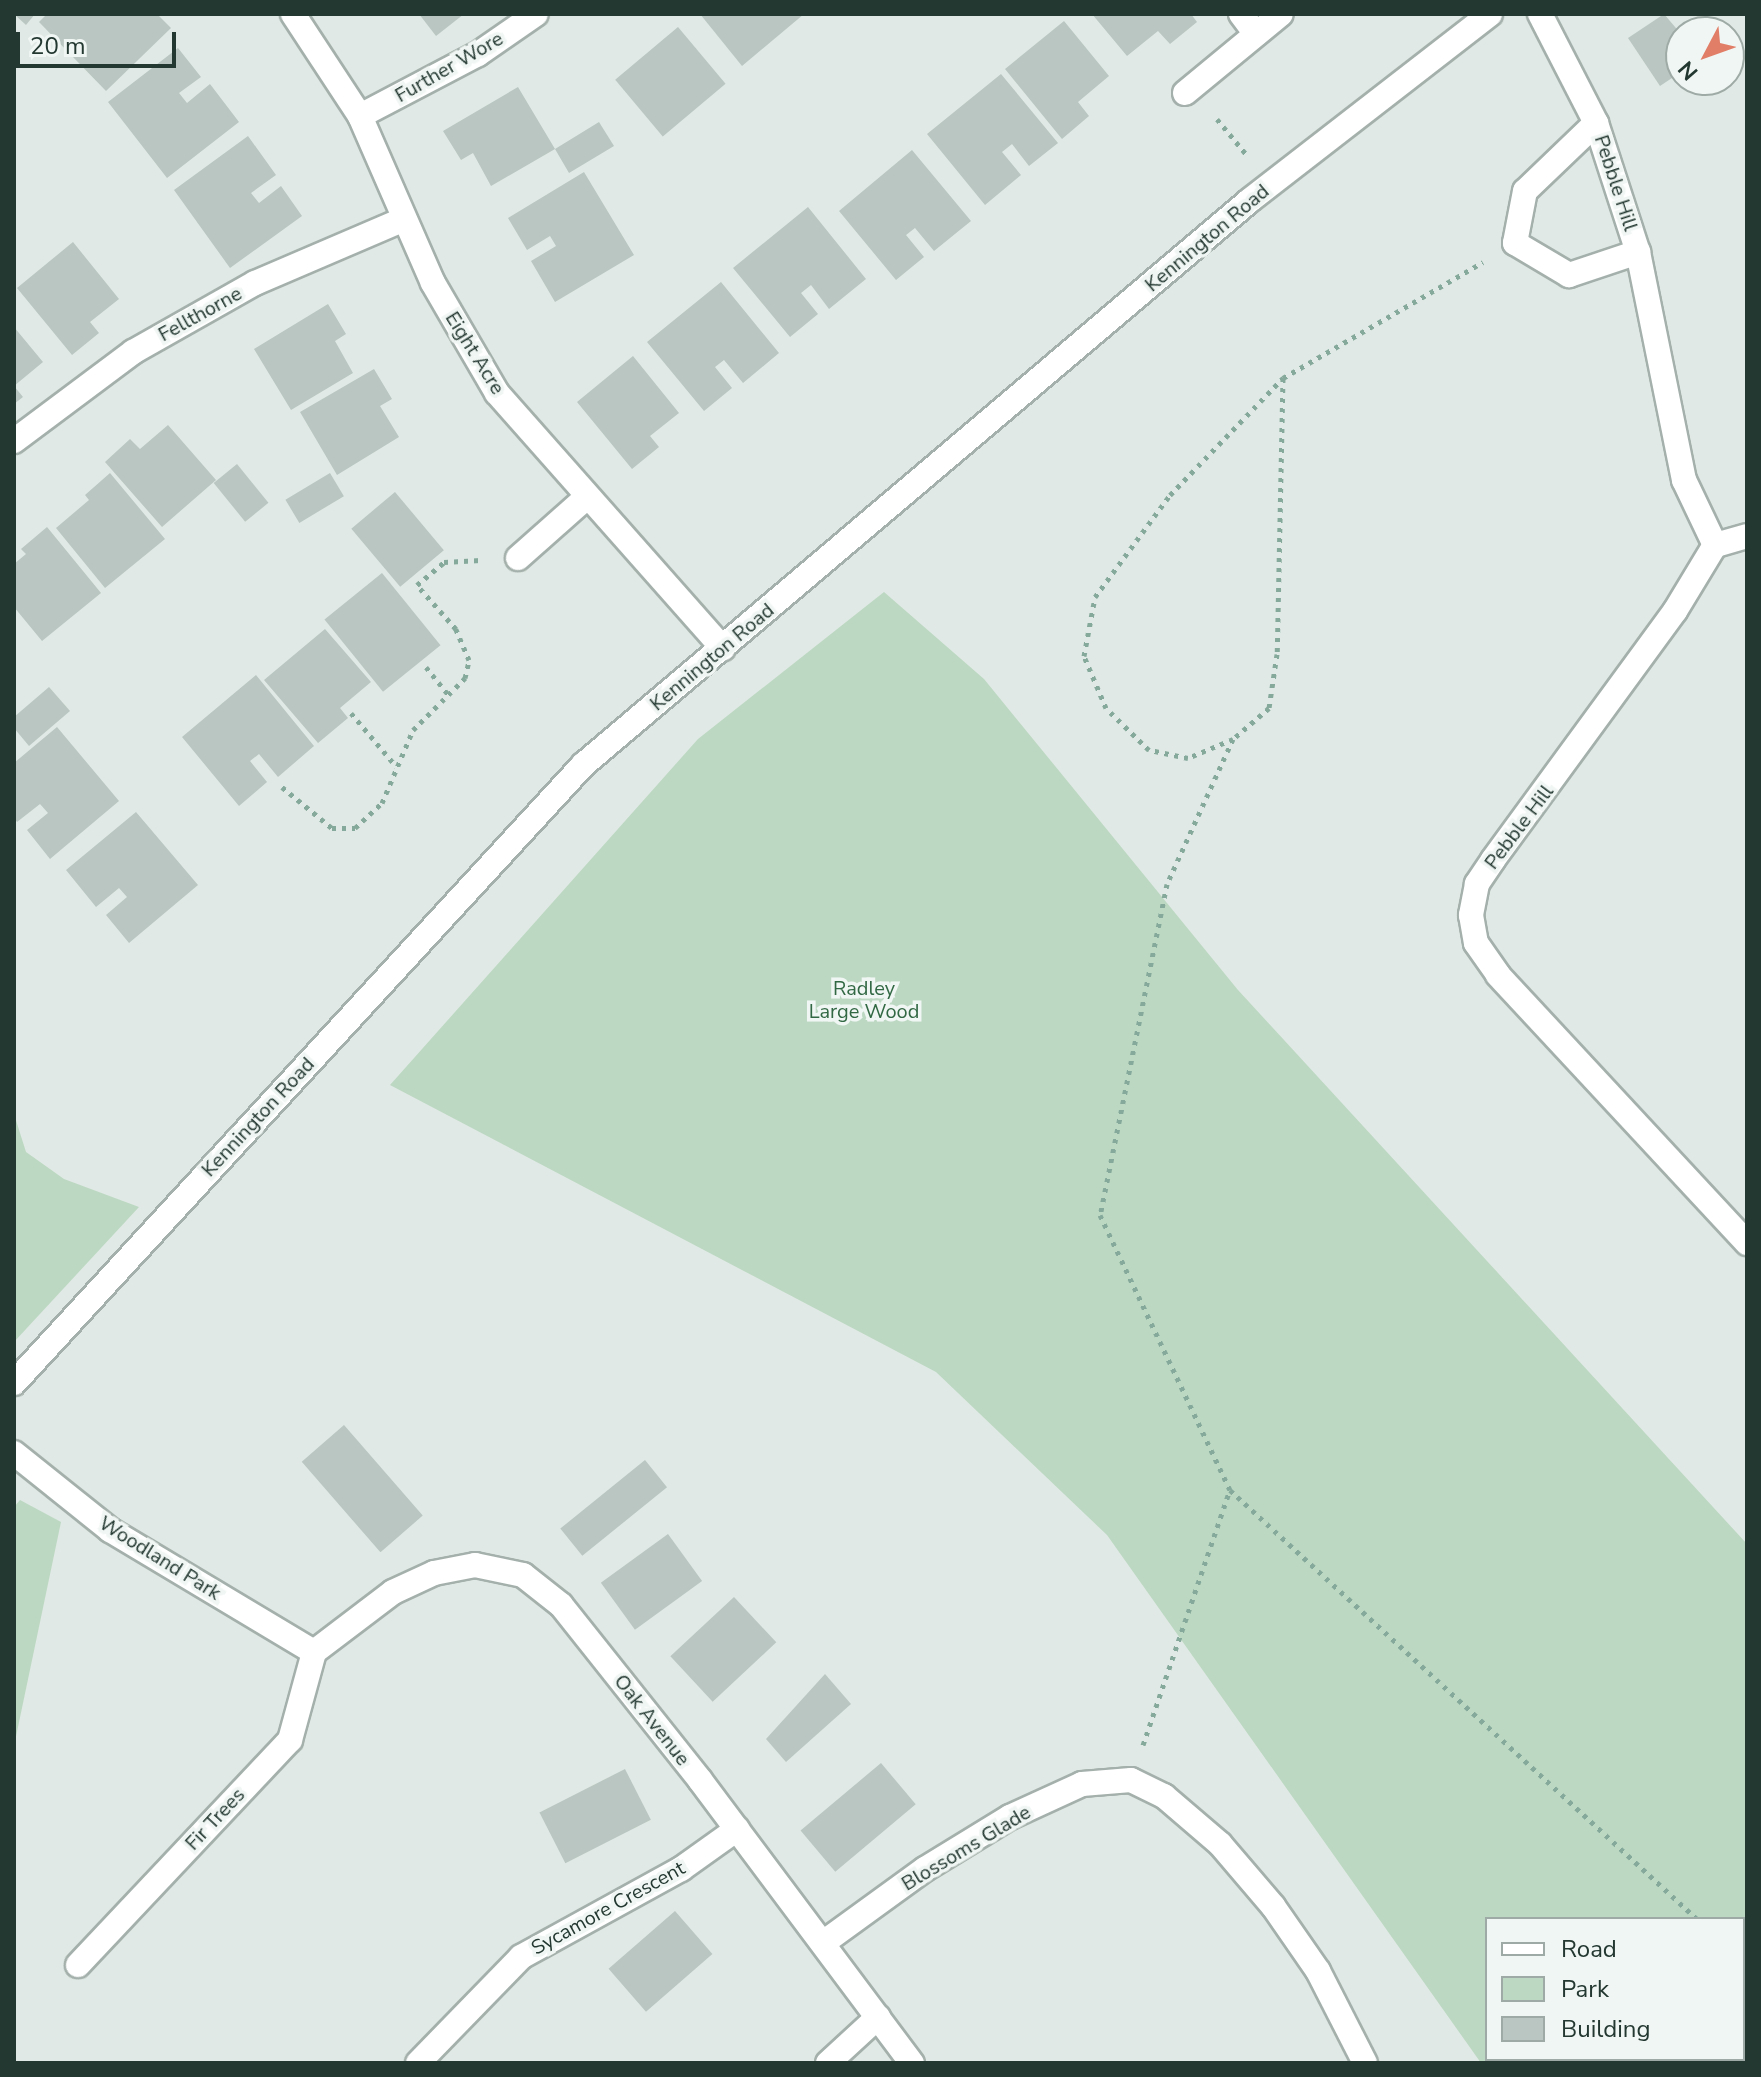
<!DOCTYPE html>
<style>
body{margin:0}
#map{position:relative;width:1761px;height:2077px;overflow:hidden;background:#e0e9e5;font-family:"Nunito Sans",sans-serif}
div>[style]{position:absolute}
.green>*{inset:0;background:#bcd8c2}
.building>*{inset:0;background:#b9c6c1;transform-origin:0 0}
.path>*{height:5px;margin-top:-2.5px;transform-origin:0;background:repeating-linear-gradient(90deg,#85a99b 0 4px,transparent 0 10px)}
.roads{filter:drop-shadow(2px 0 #a4b0ab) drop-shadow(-2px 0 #a4b0ab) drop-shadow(0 2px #a4b0ab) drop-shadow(0 -2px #a4b0ab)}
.service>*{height:24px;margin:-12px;padding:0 12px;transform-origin:12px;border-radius:12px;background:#fff}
.minor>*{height:24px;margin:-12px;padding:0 12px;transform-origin:12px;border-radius:12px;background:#fff}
.tertiary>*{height:24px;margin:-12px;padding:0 12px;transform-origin:12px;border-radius:12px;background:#fff}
span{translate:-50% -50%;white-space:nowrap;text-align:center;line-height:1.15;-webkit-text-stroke:7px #f0f6f3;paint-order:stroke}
.street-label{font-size:20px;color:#233831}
.park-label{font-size:20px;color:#326944}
.frame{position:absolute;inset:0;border:16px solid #233831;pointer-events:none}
.legend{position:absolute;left:1485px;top:1917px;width:260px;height:144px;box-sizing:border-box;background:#f0f6f3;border:2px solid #9eaaa5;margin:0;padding:10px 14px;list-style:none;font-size:24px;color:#233831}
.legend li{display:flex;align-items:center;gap:16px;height:40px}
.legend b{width:40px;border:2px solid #9eaaa5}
.north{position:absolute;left:1665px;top:16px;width:80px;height:80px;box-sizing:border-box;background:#f0f6f3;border:2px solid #9eaaa5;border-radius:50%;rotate:229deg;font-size:22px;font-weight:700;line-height:32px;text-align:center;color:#233831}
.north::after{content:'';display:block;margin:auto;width:28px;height:36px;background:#e17e67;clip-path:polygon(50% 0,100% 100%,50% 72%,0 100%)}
.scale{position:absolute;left:16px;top:32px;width:160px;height:36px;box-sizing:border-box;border:4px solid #233831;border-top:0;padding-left:10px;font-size:24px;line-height:28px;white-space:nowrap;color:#233831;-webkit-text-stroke:6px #f0f6f3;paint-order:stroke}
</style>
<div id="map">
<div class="green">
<i style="clip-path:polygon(evenodd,884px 592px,984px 679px,1238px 990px,1747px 1544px,1747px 2063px,1481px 2063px,1107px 1535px,936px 1372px,390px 1085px,698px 739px,884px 592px,1487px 1919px,1743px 1919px,1743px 2059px,1487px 2059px,1487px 1919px)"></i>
<i style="clip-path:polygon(14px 1114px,26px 1152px,64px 1179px,139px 1207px,14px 1342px)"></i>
<i style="clip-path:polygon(20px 1500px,61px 1522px,14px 1746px,14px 1507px)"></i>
</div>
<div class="building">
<i style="clip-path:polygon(14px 14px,35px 14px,26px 25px)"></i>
<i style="clip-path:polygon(47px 14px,157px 14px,171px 28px,106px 91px,39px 22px)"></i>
<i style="clip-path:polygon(419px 14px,464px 14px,436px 36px)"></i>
<i style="clip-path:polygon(700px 14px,804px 14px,742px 66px)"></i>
<i style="clip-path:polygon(1092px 14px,1191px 14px,1197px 22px,1170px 44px,1158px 31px,1127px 56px)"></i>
<i style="clip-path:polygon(1664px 14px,1681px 34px,1681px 72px,1660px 86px,1628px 38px)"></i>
<i style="clip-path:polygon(1064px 21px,1109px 76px,1078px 102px,1089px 116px,1062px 139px,1005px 69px)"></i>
<i style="left:678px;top:27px;width:74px;height:82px;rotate:50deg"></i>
<i style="clip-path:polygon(178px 48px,201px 77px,179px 93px,187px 103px,210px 84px,239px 122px,167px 178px,108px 102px)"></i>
<i style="clip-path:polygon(1001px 74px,1058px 143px,1029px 166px,1012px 144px,1002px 152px,1021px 175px,985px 205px,927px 134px)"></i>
<i style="clip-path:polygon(518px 87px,555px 149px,599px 122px,614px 146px,569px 173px,555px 149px,491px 186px,473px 153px,461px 160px,443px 131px)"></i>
<i style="clip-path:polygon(248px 136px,276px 175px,251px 193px,259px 203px,281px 186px,302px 216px,230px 268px,174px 190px)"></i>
<i style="clip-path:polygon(912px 150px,971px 221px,934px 251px,915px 228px,906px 235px,924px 257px,896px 280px,839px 211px)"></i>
<i style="clip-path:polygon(584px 172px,634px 255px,555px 302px,531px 261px,556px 246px,550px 236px,527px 250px,508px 218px)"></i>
<i style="clip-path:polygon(808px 207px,866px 279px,829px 309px,811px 285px,801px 293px,818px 314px,790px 337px,733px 268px)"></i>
<i style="clip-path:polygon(73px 242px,119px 299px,90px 322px,99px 333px,72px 355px,17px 288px)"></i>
<i style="clip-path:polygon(721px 282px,779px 353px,743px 383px,724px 360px,715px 367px,732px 388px,704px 411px,647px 342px)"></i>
<i style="clip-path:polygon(328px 304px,346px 334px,335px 341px,353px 373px,291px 410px,254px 349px)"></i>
<i style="clip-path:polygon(14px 327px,43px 362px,14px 386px,23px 397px,14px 404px)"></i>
<i style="clip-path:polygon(633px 356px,679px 413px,650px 436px,659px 447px,632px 469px,577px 402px)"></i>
<i style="clip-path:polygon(374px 369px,392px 399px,380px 406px,399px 437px,337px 475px,300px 412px)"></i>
<i style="clip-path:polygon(168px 425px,216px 480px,162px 527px,105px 462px,130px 439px,140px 449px)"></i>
<i style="left:237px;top:464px;width:50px;height:30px;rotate:51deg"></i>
<i style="clip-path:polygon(110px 473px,165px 539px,105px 588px,56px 528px,89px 500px,85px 495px)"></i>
<i style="left:330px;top:473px;width:27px;height:52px;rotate:59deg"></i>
<i style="left:395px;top:492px;width:76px;height:57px;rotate:50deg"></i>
<i style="clip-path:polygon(47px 527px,101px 593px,42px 641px,14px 607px,14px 564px,26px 554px,21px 549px)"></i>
<i style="left:382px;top:573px;width:93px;height:74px;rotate:51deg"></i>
<i style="clip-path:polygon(325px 629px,371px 682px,340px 708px,348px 718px,318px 743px,264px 680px)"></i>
<i style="clip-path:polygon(256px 675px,314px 746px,278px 777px,259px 754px,250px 761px,267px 782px,239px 806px,182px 737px)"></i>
<i style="clip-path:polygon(49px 687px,70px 711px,29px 746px,14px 728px,14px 717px)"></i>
<i style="clip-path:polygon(57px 727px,119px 801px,50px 859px,27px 830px,48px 813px,40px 804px,17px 822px,14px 818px,14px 763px)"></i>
<i style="clip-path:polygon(136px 812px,198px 885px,129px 943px,106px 915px,127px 897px,119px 888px,96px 907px,66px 870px)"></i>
<i style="left:344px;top:1425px;width:120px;height:56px;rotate:49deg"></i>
<i style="left:645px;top:1460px;width:35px;height:109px;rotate:51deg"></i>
<i style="left:668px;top:1534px;width:58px;height:83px;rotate:54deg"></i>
<i style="left:734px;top:1597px;width:62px;height:87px;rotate:47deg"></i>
<i style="clip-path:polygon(825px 1674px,851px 1704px,786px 1762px,766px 1739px)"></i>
<i style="left:881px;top:1763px;width:54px;height:105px;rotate:50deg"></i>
<i style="left:625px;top:1769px;width:57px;height:96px;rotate:63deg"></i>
<i style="left:675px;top:1911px;width:57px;height:88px;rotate:49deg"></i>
</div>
<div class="path">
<i style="left:1217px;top:119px;width:45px;rotate:50.4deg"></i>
<i style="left:1283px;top:378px;width:276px;rotate:91.2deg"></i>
<i style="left:1277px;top:654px;width:55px;rotate:98.4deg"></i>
<i style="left:1269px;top:708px;width:48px;rotate:139.3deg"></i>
<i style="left:1233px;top:739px;width:49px;rotate:157.1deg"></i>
<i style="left:1188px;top:758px;width:40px;rotate:-168deg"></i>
<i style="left:1149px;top:750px;width:60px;rotate:-135.7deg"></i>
<i style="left:1106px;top:708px;width:56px;rotate:-112.9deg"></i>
<i style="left:1084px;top:656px;width:60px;rotate:-79.4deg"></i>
<i style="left:1095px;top:597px;width:127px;rotate:-53.7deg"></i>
<i style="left:1170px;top:495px;width:163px;rotate:-46deg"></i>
<i style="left:1283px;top:378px;width:231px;rotate:-30.1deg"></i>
<i style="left:426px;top:667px;width:35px;rotate:51deg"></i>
<i style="left:351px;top:713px;width:70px;rotate:49.7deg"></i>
<i style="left:1233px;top:739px;width:159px;rotate:114.5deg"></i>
<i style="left:1167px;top:884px;width:338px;rotate:101.4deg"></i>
<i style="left:1100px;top:1215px;width:304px;rotate:64.7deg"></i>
<i style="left:1230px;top:1490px;width:634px;rotate:42.57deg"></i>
<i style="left:282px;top:787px;width:65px;rotate:39.4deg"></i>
<i style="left:332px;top:828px;width:23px"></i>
<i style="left:355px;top:828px;width:37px;rotate:-43deg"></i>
<i style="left:382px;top:803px;width:79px;rotate:-67deg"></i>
<i style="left:413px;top:730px;width:74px;rotate:-45deg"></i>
<i style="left:465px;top:678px;width:18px;rotate:-77deg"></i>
<i style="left:469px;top:660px;width:34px;rotate:-113deg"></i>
<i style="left:456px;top:629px;width:59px;rotate:-131.6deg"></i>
<i style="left:417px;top:585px;width:35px;rotate:-40deg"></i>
<i style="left:444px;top:562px;width:37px;rotate:-3deg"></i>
<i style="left:1143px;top:1745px;width:269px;rotate:-71.2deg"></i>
<i style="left:1743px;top:1961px;width:5px;rotate:37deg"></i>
</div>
<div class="roads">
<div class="service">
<i style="left:1540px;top:14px;width:123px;rotate:62.8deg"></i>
<i style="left:1596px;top:123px;width:136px;rotate:72deg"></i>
<i style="left:1638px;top:252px;width:233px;rotate:78.6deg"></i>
<i style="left:1684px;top:480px;width:72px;rotate:64.5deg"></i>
<i style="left:1596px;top:123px;width:98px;rotate:136.2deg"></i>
<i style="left:1525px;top:191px;width:53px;rotate:100.9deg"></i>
<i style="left:1515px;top:243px;width:63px;rotate:30.7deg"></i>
<i style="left:1569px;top:275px;width:73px;rotate:-18.4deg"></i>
<i style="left:1747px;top:536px;width:33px;rotate:164deg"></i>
<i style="left:1715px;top:545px;width:77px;rotate:121.2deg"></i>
<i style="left:1675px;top:611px;width:308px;rotate:126.2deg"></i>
<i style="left:1493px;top:860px;width:29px;rotate:124deg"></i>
<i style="left:1477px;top:884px;width:32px;rotate:101deg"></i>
<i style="left:1471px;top:915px;width:28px;rotate:80deg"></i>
<i style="left:1476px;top:943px;width:39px;rotate:55deg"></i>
<i style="left:1498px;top:975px;width:366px;rotate:47.1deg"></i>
<i style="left:518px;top:558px;width:92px;rotate:-41.5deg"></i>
<i style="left:14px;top:1453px;width:123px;rotate:38.7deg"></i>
<i style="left:110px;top:1530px;width:238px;rotate:30.9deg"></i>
<i style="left:314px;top:1652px;width:99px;rotate:-37.2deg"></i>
<i style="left:393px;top:1592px;width:45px;rotate:-24.9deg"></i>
<i style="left:434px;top:1573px;width:42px;rotate:-11deg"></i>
<i style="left:475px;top:1565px;width:49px;rotate:11.8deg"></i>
<i style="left:523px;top:1575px;width:48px;rotate:38.3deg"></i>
<i style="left:561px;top:1605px;width:223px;rotate:51.5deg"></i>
<i style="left:700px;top:1780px;width:354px;rotate:53.2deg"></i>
<i style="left:823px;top:1943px;width:126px;rotate:-36deg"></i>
<i style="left:925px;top:1869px;width:100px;rotate:-31.5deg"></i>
<i style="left:1010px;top:1817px;width:79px;rotate:-24.6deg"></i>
<i style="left:1082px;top:1784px;width:49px;rotate:-4.7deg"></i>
<i style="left:1131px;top:1780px;width:37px;rotate:26deg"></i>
<i style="left:1164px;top:1796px;width:74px;rotate:40.6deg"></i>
<i style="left:1220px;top:1844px;width:82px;rotate:49.5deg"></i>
<i style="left:1273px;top:1906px;width:79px;rotate:55.3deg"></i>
<i style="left:1318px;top:1971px;width:103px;rotate:62.9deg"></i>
<i style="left:78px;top:1965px;width:309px;rotate:-46.7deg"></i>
<i style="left:290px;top:1740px;width:91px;rotate:-74.7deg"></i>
<i style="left:418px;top:2063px;width:148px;rotate:-45.8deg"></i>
<i style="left:521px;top:1957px;width:183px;rotate:-28.8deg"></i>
<i style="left:681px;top:1869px;width:69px;rotate:-35.5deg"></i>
<i style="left:828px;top:2063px;width:68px;rotate:-42.6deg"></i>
</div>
<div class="minor">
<i style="left:293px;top:14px;width:122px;rotate:56.7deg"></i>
<i style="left:360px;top:116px;width:182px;rotate:66.4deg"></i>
<i style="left:433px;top:283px;width:127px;rotate:59.8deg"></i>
<i style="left:497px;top:393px;width:341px;rotate:48.5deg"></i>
<i style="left:1241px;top:14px;width:25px;rotate:53deg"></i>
<i style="left:1185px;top:93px;width:124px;rotate:-39.5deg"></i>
<i style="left:360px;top:116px;width:133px;rotate:-27.7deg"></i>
<i style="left:478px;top:54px;width:70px;rotate:-34.6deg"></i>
<i style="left:14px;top:441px;width:149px;rotate:-36.8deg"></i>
<i style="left:133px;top:352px;width:140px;rotate:-29.5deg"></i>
<i style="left:255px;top:283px;width:162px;rotate:-23.2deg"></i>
</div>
<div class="tertiary">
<i style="left:14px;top:1383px;width:840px;rotate:-47.36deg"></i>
<i style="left:583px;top:765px;width:873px;rotate:-40.26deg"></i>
<i style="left:1249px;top:201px;width:305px;rotate:-37.8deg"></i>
</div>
</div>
<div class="street-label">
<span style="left:449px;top:67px;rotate:-30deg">Further Wore</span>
<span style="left:1616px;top:183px;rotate:72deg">Pebble Hill</span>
<span style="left:1207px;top:238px;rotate:-40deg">Kennington Road</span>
<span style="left:200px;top:314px;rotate:-29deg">Fellthorne</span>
<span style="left:475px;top:353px;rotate:58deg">Eight Acre</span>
<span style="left:712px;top:657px;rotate:-40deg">Kennington Road</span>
<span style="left:1519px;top:827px;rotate:-53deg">Pebble Hill</span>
<span style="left:258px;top:1117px;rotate:-47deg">Kennington Road</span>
<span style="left:160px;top:1558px;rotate:32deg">Woodland Park</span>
<span style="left:652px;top:1720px;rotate:52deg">Oak Avenue</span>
<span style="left:215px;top:1819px;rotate:-47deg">Fir Trees</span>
<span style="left:966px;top:1848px;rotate:-31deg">Blossoms Glade</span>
<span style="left:608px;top:1908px;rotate:-29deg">Sycamore Crescent</span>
</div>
<div class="park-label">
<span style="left:864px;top:1000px">Radley<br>Large Wood</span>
</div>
<div class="frame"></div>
<ul class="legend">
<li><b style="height:10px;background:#fff"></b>Road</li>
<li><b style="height:22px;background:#bcd8c2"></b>Park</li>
<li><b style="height:22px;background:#b9c6c1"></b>Building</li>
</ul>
<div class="north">N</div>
<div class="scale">20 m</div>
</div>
